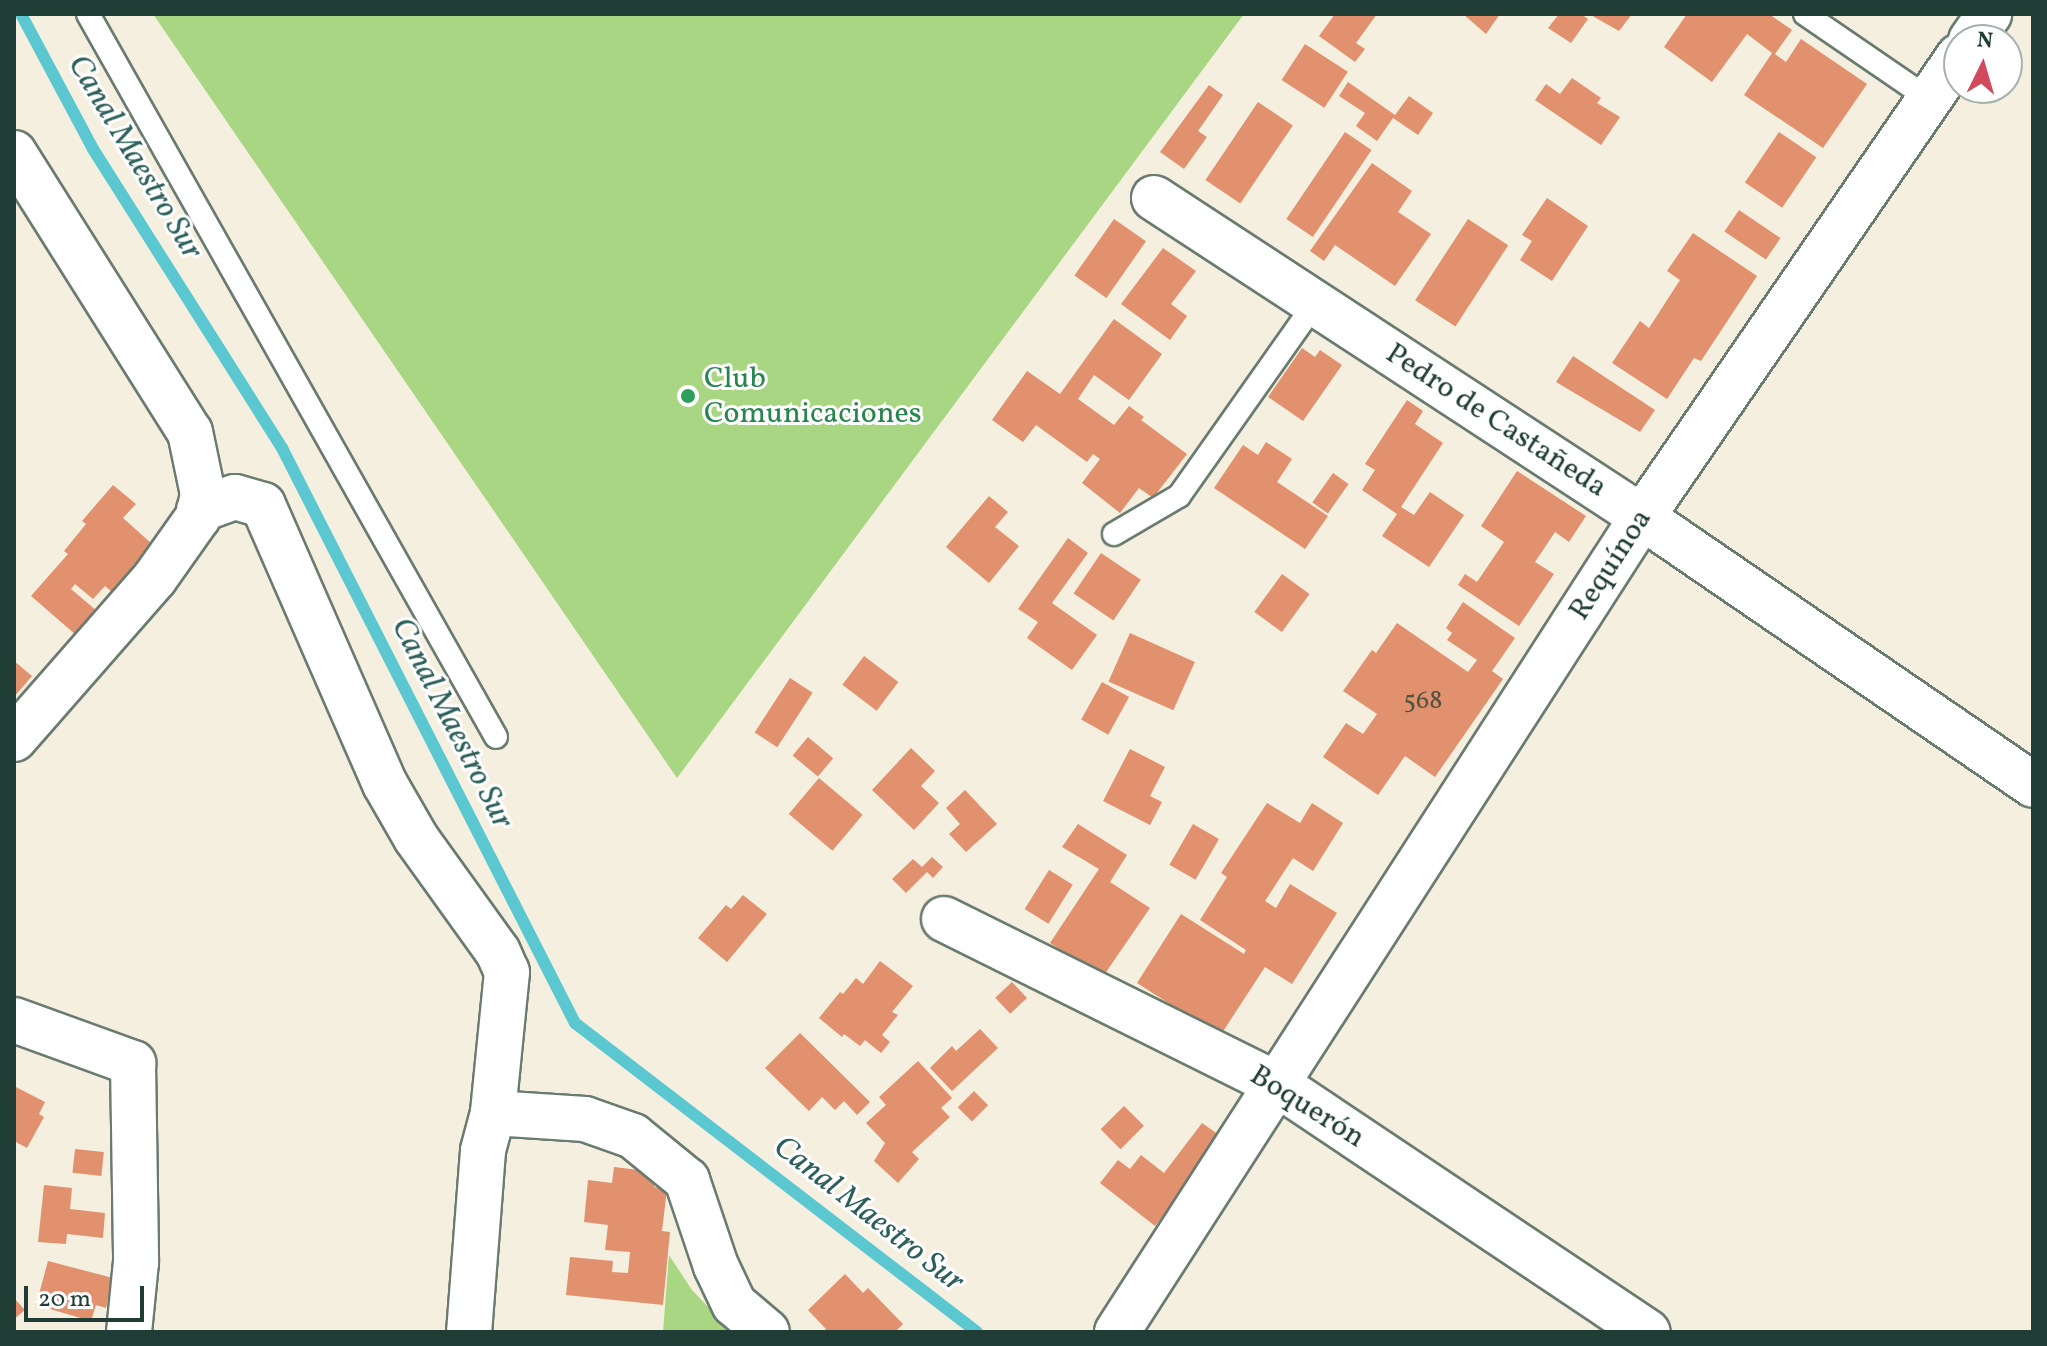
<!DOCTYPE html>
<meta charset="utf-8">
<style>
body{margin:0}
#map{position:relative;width:2047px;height:1346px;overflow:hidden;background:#f4efde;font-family:Vollkorn,serif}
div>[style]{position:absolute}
.green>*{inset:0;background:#a9d682}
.stream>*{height:12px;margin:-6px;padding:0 6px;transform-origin:6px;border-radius:6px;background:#5bc8d1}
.building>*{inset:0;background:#e1916e;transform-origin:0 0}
.roads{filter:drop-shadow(2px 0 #6a7b70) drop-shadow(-2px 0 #6a7b70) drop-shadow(0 2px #6a7b70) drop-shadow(0 -2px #6a7b70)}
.service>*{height:22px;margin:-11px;padding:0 11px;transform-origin:11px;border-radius:11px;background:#fff}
.minor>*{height:44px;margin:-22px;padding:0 22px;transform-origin:22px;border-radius:22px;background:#fff}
.dots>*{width:22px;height:22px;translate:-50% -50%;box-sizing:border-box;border:4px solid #fff;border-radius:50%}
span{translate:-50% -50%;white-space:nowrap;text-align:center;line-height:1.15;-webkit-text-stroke:6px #fff;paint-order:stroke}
.number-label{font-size:26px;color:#505242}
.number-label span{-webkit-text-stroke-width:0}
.leisure-label{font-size:30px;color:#27864d}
.left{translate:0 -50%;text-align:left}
.street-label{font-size:30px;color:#1f3d34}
.water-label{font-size:32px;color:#2e605b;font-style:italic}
.frame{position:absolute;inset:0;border:16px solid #1f3d34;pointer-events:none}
.north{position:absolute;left:1943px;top:24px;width:80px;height:80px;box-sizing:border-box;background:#fff;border:2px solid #a5b1ae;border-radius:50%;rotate:5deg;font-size:22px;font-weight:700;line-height:32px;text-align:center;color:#1f3d34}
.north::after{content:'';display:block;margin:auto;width:28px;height:36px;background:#d1495b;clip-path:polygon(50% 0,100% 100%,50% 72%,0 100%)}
.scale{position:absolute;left:24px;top:1286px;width:120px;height:36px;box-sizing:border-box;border:4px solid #1f3d34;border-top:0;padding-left:10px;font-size:24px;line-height:28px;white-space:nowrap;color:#1f3d34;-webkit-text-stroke:6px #fff;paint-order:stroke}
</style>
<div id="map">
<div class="green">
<i style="clip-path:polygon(153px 14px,1244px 14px,677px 778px)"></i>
<i style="clip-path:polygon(669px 1255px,692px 1290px,732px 1332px,663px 1332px)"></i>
</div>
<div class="stream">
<i style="left:21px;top:14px;width:153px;rotate:61.9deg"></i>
<i style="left:93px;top:149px;width:354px;rotate:57.7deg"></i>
<i style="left:282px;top:448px;width:645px;rotate:63deg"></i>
<i style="left:575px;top:1023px;width:507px;rotate:37.55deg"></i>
</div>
<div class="building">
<i style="clip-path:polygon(1335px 14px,1377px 14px,1356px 43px,1365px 49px,1355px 62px,1319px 36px)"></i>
<i style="clip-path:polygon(1463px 14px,1500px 14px,1486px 34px)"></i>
<i style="clip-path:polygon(1559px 14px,1581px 14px,1588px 19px,1571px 43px,1548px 28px)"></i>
<i style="clip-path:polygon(1589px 14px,1632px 14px,1619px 31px)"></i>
<i style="clip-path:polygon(1687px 14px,1769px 14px,1792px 30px,1775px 54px,1786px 62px,1801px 39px,1867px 84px,1823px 148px,1744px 95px,1772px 53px,1747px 34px,1712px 82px,1664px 47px)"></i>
<i style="left:1305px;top:44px;width:51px;height:43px;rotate:33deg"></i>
<i style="clip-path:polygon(1572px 78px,1601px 98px,1597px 103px,1620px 117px,1601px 145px,1535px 100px,1546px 84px,1560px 94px)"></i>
<i style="clip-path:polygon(1348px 82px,1395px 115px,1409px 96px,1433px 113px,1418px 135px,1393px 118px,1377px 141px,1356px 126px,1365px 113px,1339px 96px)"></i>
<i style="clip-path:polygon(1209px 85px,1223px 95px,1198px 131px,1207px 137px,1184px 169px,1160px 152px)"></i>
<i style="left:1258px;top:102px;width:42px;height:94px;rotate:34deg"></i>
<i style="left:1345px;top:132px;width:32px;height:105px;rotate:34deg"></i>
<i style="left:1779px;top:132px;width:45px;height:61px;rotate:34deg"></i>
<i style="clip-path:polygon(1372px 163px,1412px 191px,1398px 212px,1431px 234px,1395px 286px,1335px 245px,1324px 261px,1310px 251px)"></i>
<i style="clip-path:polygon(1547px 198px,1588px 226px,1552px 281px,1520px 260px,1532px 241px,1522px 235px)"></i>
<i style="left:1739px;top:210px;width:50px;height:26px;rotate:34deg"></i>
<i style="left:1114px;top:219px;width:39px;height:69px;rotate:35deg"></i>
<i style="left:1468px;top:219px;width:48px;height:97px;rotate:33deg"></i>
<i style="clip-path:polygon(1693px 233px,1757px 276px,1701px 361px,1694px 358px,1667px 399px,1612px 363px,1640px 321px,1649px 328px,1680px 280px,1667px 271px)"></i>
<i style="clip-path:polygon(1163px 248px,1196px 271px,1171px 304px,1187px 316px,1170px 340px,1121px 304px)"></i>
<i style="clip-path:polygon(1114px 319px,1162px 354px,1129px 400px,1094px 375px,1078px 399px,1114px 425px,1129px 406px,1144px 417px,1141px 420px,1187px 454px,1153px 498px,1139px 488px,1120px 513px,1082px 483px,1100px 459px,1093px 454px,1087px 462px,1036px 425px,1023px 442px,992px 420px,1027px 371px,1060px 394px)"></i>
<i style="clip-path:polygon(1302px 348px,1315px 357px,1320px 350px,1342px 365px,1303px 421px,1268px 397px)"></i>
<i style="clip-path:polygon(1573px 356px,1655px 410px,1640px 432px,1556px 382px)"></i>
<i style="clip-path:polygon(1407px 400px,1423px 411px,1415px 424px,1443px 443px,1401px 507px,1414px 515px,1430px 492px,1464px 515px,1429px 567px,1382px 536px,1397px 514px,1362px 490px,1375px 470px,1365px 464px)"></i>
<i style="clip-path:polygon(1266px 442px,1292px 459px,1277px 482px,1328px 516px,1305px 549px,1214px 488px,1243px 445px,1258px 455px)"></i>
<i style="clip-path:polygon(1517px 471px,1586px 516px,1569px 542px,1555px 532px,1535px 562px,1554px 574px,1519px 626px,1458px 585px,1465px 574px,1477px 582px,1504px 542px,1481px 526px)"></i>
<i style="left:1333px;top:473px;width:19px;height:36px;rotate:35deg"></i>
<i style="clip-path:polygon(113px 485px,136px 504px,123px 518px,152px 544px,136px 562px,150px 574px,125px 603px,105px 586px,93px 599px,75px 584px,71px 589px,97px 611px,76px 635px,31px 596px,68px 554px,64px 551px,86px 524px,82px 521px)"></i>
<i style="clip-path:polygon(989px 496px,1008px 512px,995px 527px,1019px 546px,989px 583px,946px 547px)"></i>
<i style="clip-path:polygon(1068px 538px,1088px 553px,1052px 603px,1097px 635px,1072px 670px,1027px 638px,1038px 622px,1018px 609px)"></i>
<i style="left:1101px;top:553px;width:48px;height:49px;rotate:34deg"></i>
<i style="left:1282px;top:574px;width:34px;height:47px;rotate:36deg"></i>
<i style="clip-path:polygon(1463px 602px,1515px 638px,1492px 671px,1503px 679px,1435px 777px,1405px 756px,1378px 795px,1323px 757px,1346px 723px,1363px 734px,1377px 714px,1343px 691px,1372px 650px,1376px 653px,1397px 623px,1468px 672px,1477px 660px,1447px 640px,1452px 633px,1446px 628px)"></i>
<i style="left:1130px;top:633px;width:71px;height:53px;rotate:24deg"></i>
<i style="left:864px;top:656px;width:43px;height:36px;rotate:37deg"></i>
<i style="clip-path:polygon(14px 661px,32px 676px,14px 697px)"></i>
<i style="left:790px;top:678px;width:27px;height:65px;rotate:33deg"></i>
<i style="left:1102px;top:682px;width:31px;height:43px;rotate:29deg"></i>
<i style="left:808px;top:737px;width:33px;height:24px;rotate:40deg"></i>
<i style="clip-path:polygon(911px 748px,935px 771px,921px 786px,939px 803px,914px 830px,872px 790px)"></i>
<i style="clip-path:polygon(1130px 749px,1165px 767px,1150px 796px,1162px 802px,1150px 825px,1103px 801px)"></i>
<i style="left:819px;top:778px;width:57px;height:47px;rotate:40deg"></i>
<i style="clip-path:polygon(965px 790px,997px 824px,966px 852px,949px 834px,960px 824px,946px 808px)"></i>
<i style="clip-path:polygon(1267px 803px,1300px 823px,1312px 803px,1343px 823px,1313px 871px,1293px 858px,1265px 901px,1276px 908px,1290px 884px,1337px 913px,1292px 984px,1265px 967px,1220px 1036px,1137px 983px,1181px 914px,1244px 954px,1246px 950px,1200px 920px,1227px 877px,1221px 873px)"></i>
<i style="clip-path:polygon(1078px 824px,1127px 855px,1110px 882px,1150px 908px,1102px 978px,1050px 943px,1099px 869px,1062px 847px)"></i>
<i style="left:1193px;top:824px;width:30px;height:47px;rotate:30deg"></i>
<i style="clip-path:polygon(932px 857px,943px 867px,933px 878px,927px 872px,906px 893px,892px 879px,913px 859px,922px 867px)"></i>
<i style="left:1049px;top:870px;width:28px;height:46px;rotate:32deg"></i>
<i style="clip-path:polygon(743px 895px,767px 914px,727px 962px,698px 938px,726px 905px,731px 909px)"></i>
<i style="clip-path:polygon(880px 961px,913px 986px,892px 1012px,898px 1015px,882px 1035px,890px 1042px,881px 1053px,865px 1040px,860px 1046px,844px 1034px,842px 1037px,819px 1018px,840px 992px,843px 994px,856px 978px,863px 984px)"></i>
<i style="left:1012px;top:982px;width:22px;height:23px;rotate:47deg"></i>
<i style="clip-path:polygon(980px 1029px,998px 1048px,952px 1091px,930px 1068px,952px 1046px,956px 1051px)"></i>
<i style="clip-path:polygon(800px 1033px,870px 1102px,857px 1115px,844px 1101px,835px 1110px,822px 1097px,809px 1111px,765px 1068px)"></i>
<i style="clip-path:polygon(918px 1061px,952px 1098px,941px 1108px,950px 1117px,912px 1152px,919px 1159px,898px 1183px,874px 1161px,885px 1143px,866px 1123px,886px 1105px,879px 1097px)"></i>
<i style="clip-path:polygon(14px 1086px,45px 1102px,39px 1114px,44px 1117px,27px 1148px,14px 1141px)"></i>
<i style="left:974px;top:1091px;width:20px;height:23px;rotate:45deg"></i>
<i style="left:1124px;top:1106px;width:28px;height:33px;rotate:45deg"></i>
<i style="clip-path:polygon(1202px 1123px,1229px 1142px,1184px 1189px,1155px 1226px,1100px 1183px,1118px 1160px,1130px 1169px,1141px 1155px,1164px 1173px)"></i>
<i style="left:75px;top:1149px;width:29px;height:24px;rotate:6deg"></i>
<i style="clip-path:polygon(614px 1167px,656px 1172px,654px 1187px,667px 1189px,662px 1231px,670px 1232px,663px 1305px,566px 1295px,570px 1257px,613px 1261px,612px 1272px,628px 1273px,630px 1252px,605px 1250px,608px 1225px,584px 1222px,588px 1180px,612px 1183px)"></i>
<i style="clip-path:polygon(44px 1185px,72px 1188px,70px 1209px,105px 1213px,103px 1238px,67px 1234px,66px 1244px,38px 1242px)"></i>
<i style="clip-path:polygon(48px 1261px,113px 1278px,106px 1308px,96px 1305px,91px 1321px,36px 1305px)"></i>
<i style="clip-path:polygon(845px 1274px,863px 1293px,868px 1288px,903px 1324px,895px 1332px,823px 1332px,826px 1329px,808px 1310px)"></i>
<i style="clip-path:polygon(14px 1298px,25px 1310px,14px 1319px)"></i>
</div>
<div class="roads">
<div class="service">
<i style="left:88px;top:14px;width:830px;rotate:60.56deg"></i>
<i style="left:1805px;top:14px;width:150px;rotate:34.4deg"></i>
<i style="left:1114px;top:534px;width:75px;rotate:-30.3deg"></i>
<i style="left:1179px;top:496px;width:237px;rotate:-54.8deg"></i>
</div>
<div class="minor">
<i style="left:1971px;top:40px;width:32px;rotate:-55deg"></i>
<i style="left:14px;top:153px;width:330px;rotate:57.8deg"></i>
<i style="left:190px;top:432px;width:63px;rotate:78.2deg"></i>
<i style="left:203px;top:494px;width:24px;rotate:102deg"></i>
<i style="left:198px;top:517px;width:75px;rotate:125.2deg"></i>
<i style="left:155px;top:578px;width:214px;rotate:131.2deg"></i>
<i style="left:1154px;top:198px;width:583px;rotate:33.17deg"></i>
<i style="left:1642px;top:517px;width:474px;rotate:34.4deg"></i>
<i style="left:199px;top:510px;width:38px;rotate:-20deg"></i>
<i style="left:235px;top:497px;width:29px;rotate:16deg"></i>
<i style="left:263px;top:505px;width:305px;rotate:66.4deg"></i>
<i style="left:385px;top:784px;width:62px;rotate:60.1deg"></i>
<i style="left:416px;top:838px;width:140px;rotate:54.3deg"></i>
<i style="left:498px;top:952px;width:22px;rotate:66deg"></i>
<i style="left:507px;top:972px;width:142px;rotate:95.7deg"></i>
<i style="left:493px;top:1113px;width:39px;rotate:105deg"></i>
<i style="left:483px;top:1151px;width:182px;rotate:94.4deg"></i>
<i style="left:944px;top:919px;width:372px;rotate:26.4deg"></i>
<i style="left:1277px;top:1084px;width:446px;rotate:33.8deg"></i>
<i style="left:14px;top:1020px;width:127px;rotate:19.9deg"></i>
<i style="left:133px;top:1063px;width:199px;rotate:89.1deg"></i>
<i style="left:136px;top:1262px;width:70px;rotate:95.7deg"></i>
<i style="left:493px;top:1113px;width:92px;rotate:3.7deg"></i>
<i style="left:585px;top:1119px;width:51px;rotate:19.5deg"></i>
<i style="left:633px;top:1136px;width:70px;rotate:39.2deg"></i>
<i style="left:687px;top:1180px;width:91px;rotate:71.4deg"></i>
<i style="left:716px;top:1266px;width:42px;rotate:64.7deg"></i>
<i style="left:734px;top:1304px;width:43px;rotate:40.3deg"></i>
<i style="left:1117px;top:1332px;width:969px;rotate:-57.21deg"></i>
<i style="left:1642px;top:517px;width:559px;rotate:-55.49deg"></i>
</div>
</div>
<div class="dots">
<i style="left:688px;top:396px;background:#2e9e5b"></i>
</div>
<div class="number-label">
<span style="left:1423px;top:702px">568</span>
</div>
<div class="leisure-label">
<span class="left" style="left:704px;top:396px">Club<br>Comunicaciones</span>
</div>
<div class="street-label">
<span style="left:1496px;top:421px;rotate:33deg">Pedro de Castañeda</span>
<span style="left:1611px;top:565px;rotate:-57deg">Requínoa</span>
<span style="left:1307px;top:1107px;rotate:32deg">Boquerón</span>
</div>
<div class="water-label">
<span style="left:134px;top:158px;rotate:59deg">Canal Maestro Sur</span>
<span style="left:451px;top:724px;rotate:63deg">Canal Maestro Sur</span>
<span style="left:868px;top:1215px;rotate:38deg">Canal Maestro Sur</span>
</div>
<div class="frame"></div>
<div class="north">N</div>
<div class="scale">20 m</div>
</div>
